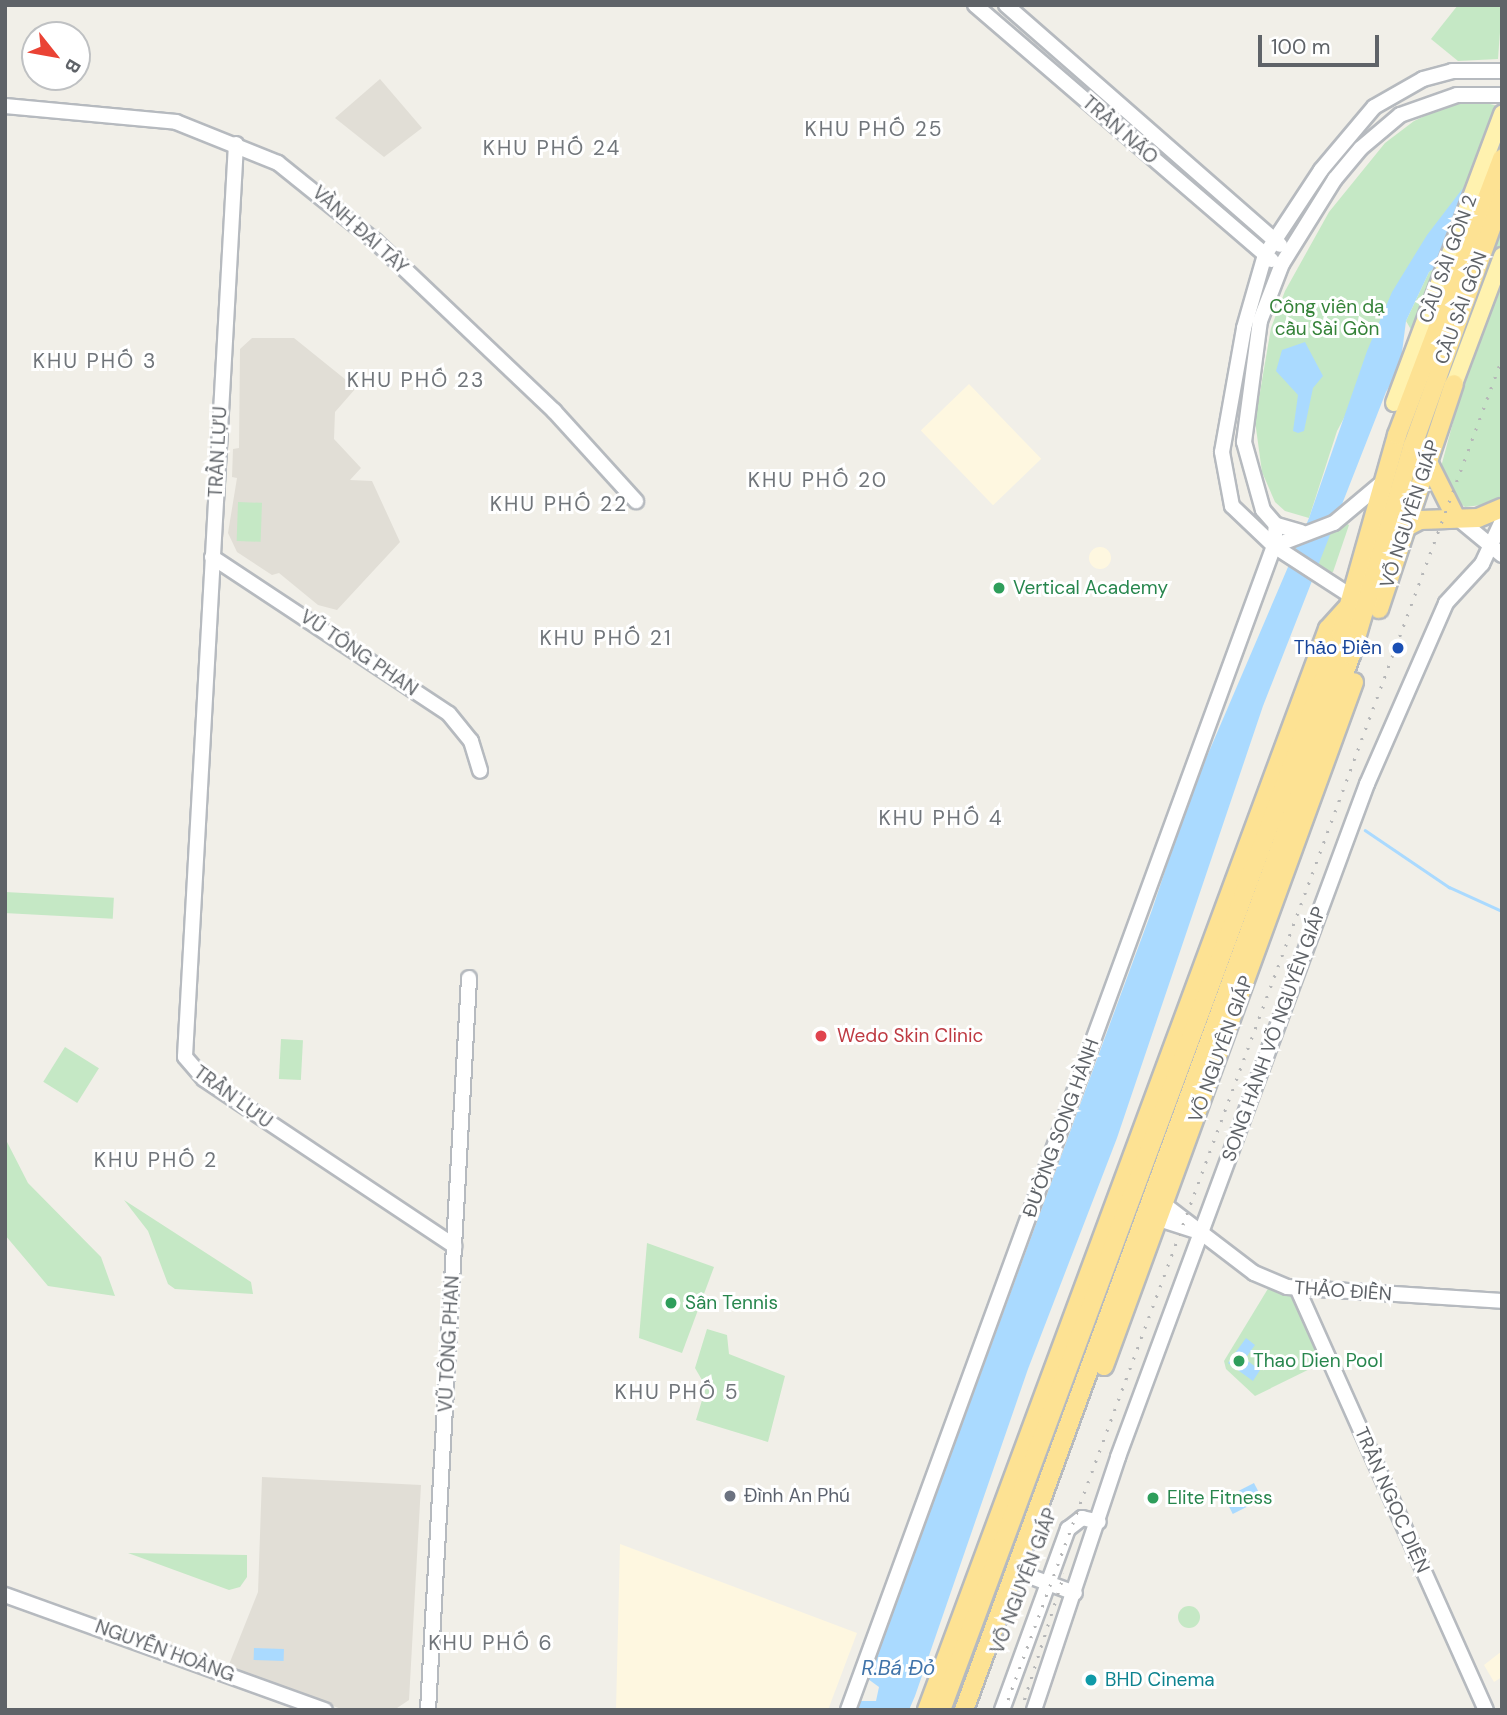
<!DOCTYPE html>
<meta charset="utf-8">
<style>
body{margin:0}
#map{position:relative;width:1507px;height:1715px;overflow:hidden;background:#f1efe8;font-family:"DM Sans",sans-serif}
div>[style]{position:absolute}
.commercial>*{inset:0;background:#fef7e0;transform-origin:0 0}
.round{border-radius:50%}
.education>*{inset:0;background:#e1ded6}
.green>*{inset:0;background:#c5e8c5;transform-origin:0 0}
.water>*{inset:0;background:#aadaff;transform-origin:0 0}
.stream>*{height:2.5px;margin:-1.25px;padding:0 1.25px;transform-origin:1.25px;border-radius:1.25px;background:#aadaff}
.roads{filter:drop-shadow(2px 0 #b6babf) drop-shadow(-2px 0 #b6babf) drop-shadow(0 2px #b6babf) drop-shadow(0 -2px #b6babf)}
.secondary>*{height:14px;margin:-7px;padding:0 7px;transform-origin:7px;border-radius:7px;background:#fff}
.primary>*{height:16px;margin:-8px;padding:0 8px;transform-origin:8px;border-radius:8px;background:#fff2af}
.highway>*{height:18px;margin:-9px;padding:0 9px;transform-origin:9px;border-radius:9px;background:#fde293}
.rail>*{height:2.5px;margin-top:-1.25px;transform-origin:0;background:repeating-linear-gradient(90deg,#b6b7b8 0 2px,transparent 0 11px)}
.dots>*{width:19px;height:19px;translate:-50% -50%;box-sizing:border-box;border:4px solid #fff;border-radius:50%}
span{translate:-50% -50%;white-space:nowrap;text-align:center;line-height:1.15;-webkit-text-stroke:6px #fff;paint-order:stroke}
.street-label{font-size:19px;color:#5f6368}
.park-label{font-size:19px;color:#348238}
.leisure-label{font-size:19px;color:#27864d}
.left{translate:0 -50%;text-align:left}
.transit-label{font-size:19px;color:#164399}
.right{translate:-100% -50%;text-align:right}
.health-label{font-size:19px;color:#be3a42}
.worship-label{font-size:19px;color:#5b616d}
.culture-label{font-size:19px;color:#0d838f}
.neighbourhood-label{font-size:21px;color:#70757a;letter-spacing:2px}
.water-label{font-size:21px;color:#4174aa;font-style:italic}
.frame{position:absolute;inset:0;border:7px solid #5f6368;pointer-events:none}
.north{position:absolute;left:21px;top:21px;width:70px;height:70px;box-sizing:border-box;background:#fff;border:2px solid #bfc1c3;border-radius:50%;rotate:121deg;font-size:19px;font-weight:700;line-height:28px;text-align:center;color:#5f6368}
.north::after{content:'';display:block;margin:auto;width:24px;height:32px;background:#ea4335;clip-path:polygon(50% 0,100% 100%,50% 72%,0 100%)}
.scale{position:absolute;left:1258px;top:35px;width:121px;height:32px;box-sizing:border-box;border:4px solid #5f6368;border-top:0;padding-left:9px;font-size:21px;line-height:24px;white-space:nowrap;color:#5f6368;-webkit-text-stroke:5px #fff;paint-order:stroke}
</style>
<div id="map">
<div class="commercial">
<i style="left:969px;top:384px;width:104px;height:67px;rotate:46deg"></i>
<i class="round" style="left:1089px;top:547px;width:22px;height:22px"></i>
<i style="clip-path:polygon(620px 1544px,857px 1633px,828px 1710px,616px 1710px)"></i>
<i style="clip-path:polygon(1502px 1651px,1502px 1677px,1494px 1682px,1484px 1665px)"></i>
</div>
<div class="education">
<i style="clip-path:polygon(380px 79px,422px 128px,384px 157px,335px 118px)"></i>
<i style="clip-path:polygon(252px 338px,294px 338px,356px 388px,335px 412px,334px 439px,361px 468px,350px 480px,372px 481px,400px 542px,337px 610px,318px 605px,279px 573px,272px 575px,237px 552px,228px 533px,237px 478px,232px 477px,233px 449px,239px 448px,240px 349px)"></i>
<i style="clip-path:polygon(262px 1477px,421px 1485px,409px 1700px,394px 1710px,344px 1710px,228px 1667px,258px 1592px)"></i>
</div>
<div class="green">
<i style="clip-path:polygon(1458px 5px,1502px 5px,1498px 59px,1458px 61px,1431px 39px)"></i>
<i style="clip-path:polygon(1478px 101px,1502px 107px,1502px 166px,1473px 176px,1337px 431px,1309px 518px,1285px 511px,1275px 502px,1262px 472px,1255px 421px,1271px 328px,1285px 291px,1329px 212px,1385px 143px,1414px 121px,1446px 106px)"></i>
<i style="clip-path:polygon(1502px 224px,1502px 495px,1490px 504px,1465px 507px,1452px 497px,1441px 467px,1471px 355px,1413px 333px,1406px 321px,1429px 272px)"></i>
<i style="left:238px;top:502px;width:24px;height:39px;rotate:2deg"></i>
<i style="clip-path:polygon(1344px 522px,1349px 525px,1333px 572px,1321px 572px,1290px 550px)"></i>
<i style="left:5px;top:892px;width:109px;height:21px;rotate:3deg"></i>
<i style="left:281px;top:1039px;width:22px;height:40px;rotate:3deg"></i>
<i style="left:65px;top:1047px;width:40px;height:41px;rotate:32deg"></i>
<i style="clip-path:polygon(5px 1138px,28px 1183px,101px 1257px,115px 1296px,48px 1286px,5px 1235px)"></i>
<i style="clip-path:polygon(124px 1200px,251px 1282px,253px 1294px,175px 1289px,168px 1284px,148px 1231px)"></i>
<i style="clip-path:polygon(647px 1243px,714px 1267px,682px 1353px,639px 1338px)"></i>
<i style="clip-path:polygon(1269px 1287px,1293px 1295px,1322px 1363px,1255px 1396px,1226px 1369px,1224px 1361px)"></i>
<i style="clip-path:polygon(707px 1329px,727px 1335px,729px 1354px,785px 1376px,768px 1442px,696px 1420px,706px 1387px,695px 1368px)"></i>
<i style="clip-path:polygon(128px 1553px,247px 1555px,247px 1577px,240px 1587px,229px 1590px)"></i>
<i class="round" style="left:1178px;top:1606px;width:22px;height:22px"></i>
</div>
<div class="water">
<i style="clip-path:polygon(1502px 166px,1502px 224px,1429px 272px,1406px 321px,1400px 368px,1386px 392px,1263px 706px,1117px 1138px,1028px 1369px,915px 1696px,909px 1710px,856px 1710px,859px 1701px,876px 1701px,879px 1687px,868px 1679px,1152px 910px,1190px 796px,1309px 518px,1367px 351px,1392px 292px,1427px 235px,1473px 175px)"></i>
<i style="clip-path:polygon(1305px 342px,1323px 376px,1313px 388px,1304px 431px,1298px 433px,1293px 431px,1298px 395px,1276px 371px,1282px 350px)"></i>
<i style="clip-path:polygon(1246px 1338px,1255px 1345px,1245px 1359px,1260px 1370px,1253px 1381px,1228px 1363px)"></i>
<i style="left:1254px;top:1483px;width:18px;height:33px;rotate:63deg"></i>
<i style="left:254px;top:1648px;width:30px;height:12px;rotate:2deg"></i>
</div>
<div class="stream">
<i style="left:1365px;top:830px;width:102px;rotate:34.2deg"></i>
<i style="left:1449px;top:887px;width:58px;rotate:24.4deg"></i>
</div>
<div class="roads">
<div class="secondary">
<i style="left:975px;top:5px;width:391px;rotate:40.7deg"></i>
<i style="left:1006px;top:5px;width:364px;rotate:41.2deg"></i>
<i style="left:5px;top:106px;width:172px;rotate:5.3deg"></i>
<i style="left:176px;top:122px;width:110px;rotate:21.9deg"></i>
<i style="left:278px;top:163px;width:124px;rotate:38.8deg"></i>
<i style="left:375px;top:241px;width:247px;rotate:43.5deg"></i>
<i style="left:554px;top:411px;width:122px;rotate:47.7deg"></i>
<i style="left:236px;top:144px;width:914px;rotate:93.2deg"></i>
<i style="left:185px;top:1057px;width:29px;rotate:49deg"></i>
<i style="left:204px;top:1079px;width:301px;rotate:33.7deg"></i>
<i style="left:1455px;top:516px;width:61px;rotate:39.7deg"></i>
<i style="left:1301px;top:532px;width:26px;rotate:-164deg"></i>
<i style="left:1276px;top:525px;width:20px;rotate:-131deg"></i>
<i style="left:1263px;top:510px;width:71px;rotate:-105.6deg"></i>
<i style="left:1244px;top:442px;width:122px;rotate:-82.5deg"></i>
<i style="left:1260px;top:321px;width:61px;rotate:-68.9deg"></i>
<i style="left:1282px;top:264px;width:100px;rotate:-58.1deg"></i>
<i style="left:1335px;top:179px;width:40px;rotate:-50deg"></i>
<i style="left:1361px;top:148px;width:51px;rotate:-40.2deg"></i>
<i style="left:1400px;top:115px;width:60px;rotate:-19.3deg"></i>
<i style="left:1457px;top:95px;width:45px"></i>
<i style="left:1274px;top:546px;width:64px;rotate:-21deg"></i>
<i style="left:1334px;top:523px;width:64px;rotate:-39.9deg"></i>
<i style="left:212px;top:557px;width:284px;rotate:33.5deg"></i>
<i style="left:449px;top:714px;width:35px;rotate:51deg"></i>
<i style="left:471px;top:741px;width:31px;rotate:73deg"></i>
<i style="left:1351px;top:596px;width:92px;rotate:-147deg"></i>
<i style="left:1274px;top:546px;width:58px;rotate:-136.4deg"></i>
<i style="left:1232px;top:506px;width:55px;rotate:-100.5deg"></i>
<i style="left:1222px;top:452px;width:126px;rotate:-79.9deg"></i>
<i style="left:1244px;top:328px;width:76px;rotate:-74deg"></i>
<i style="left:1265px;top:255px;width:102px;rotate:-56.6deg"></i>
<i style="left:1321px;top:170px;width:82px;rotate:-49.9deg"></i>
<i style="left:1374px;top:107px;width:56px;rotate:-29.7deg"></i>
<i style="left:1423px;top:79px;width:30px;rotate:-15deg"></i>
<i style="left:1452px;top:71px;width:50px"></i>
<i style="left:1165px;top:1205px;width:112px;rotate:37.4deg"></i>
<i style="left:1254px;top:1273px;width:36px;rotate:23deg"></i>
<i style="left:1287px;top:1287px;width:215px;rotate:3.7deg"></i>
<i style="left:1159px;top:1219px;width:36px;rotate:18deg"></i>
<i style="left:1298px;top:1290px;width:460px;rotate:65.9deg"></i>
<i style="left:1026px;top:1575px;width:52px;rotate:20.2deg"></i>
<i style="left:5px;top:1595px;width:340px;rotate:19.8deg"></i>
<i style="left:428px;top:1710px;width:733px;rotate:-86.79deg"></i>
<i style="left:848px;top:1710px;width:1240px;rotate:-69.9deg"></i>
<i style="left:1274px;top:546px;width:21px;rotate:-85deg"></i>
<i style="left:1002px;top:1710px;width:193px;rotate:-70deg"></i>
<i style="left:1068px;top:1529px;width:18px;rotate:-38deg"></i>
<i style="left:1082px;top:1518px;width:17px;rotate:13deg"></i>
<i style="left:1034px;top:1710px;width:267px;rotate:-71.6deg"></i>
<i style="left:1118px;top:1457px;width:718px;rotate:-69.7deg"></i>
<i style="left:1367px;top:784px;width:197px;rotate:-66.4deg"></i>
<i style="left:1446px;top:603px;width:53px;rotate:-47.3deg"></i>
<i style="left:1482px;top:564px;width:47px;rotate:-65.1deg"></i>
</div>
<div class="primary">
<i style="left:1454px;top:384px;width:137px;rotate:-69.4deg"></i>
<i style="left:1394px;top:403px;width:309px;rotate:-69.5deg"></i>
</div>
<div class="highway">
<i style="left:1425px;top:456px;width:67px;rotate:63.4deg"></i>
<i style="left:1399px;top:531px;width:24px;rotate:-28deg"></i>
<i style="left:1420px;top:520px;width:58px;rotate:-2deg"></i>
<i style="left:1478px;top:518px;width:26px;rotate:-23deg"></i>
<i style="left:1379px;top:609px;width:237px;rotate:-71.6deg"></i>
<i style="left:1104px;top:1366px;width:728px;rotate:-69.92deg"></i>
<i style="left:927px;top:1710px;width:1153px;rotate:-69.65deg"></i>
<i style="left:1328px;top:629px;width:27px;rotate:-48deg"></i>
<i style="left:941px;top:1710px;width:1149px;rotate:-69.62deg"></i>
<i style="left:1341px;top:633px;width:206px;rotate:-74.2deg"></i>
<i style="left:1397px;top:435px;width:296px;rotate:-69.2deg"></i>
<i style="left:964px;top:1710px;width:1124px;rotate:-69.86deg"></i>
<i style="left:1351px;top:655px;width:219px;rotate:-73.6deg"></i>
<i style="left:1413px;top:445px;width:263px;rotate:-70.2deg"></i>
</div>
</div>
<div class="rail">
<i style="left:1004px;top:1710px;width:1441px;rotate:-69.78deg"></i>
<i style="left:1021px;top:1710px;width:143px;rotate:-72.5deg"></i>
</div>
<div class="dots">
<i style="left:999px;top:588px;background:#2e9e5b"></i>
<i style="left:1398px;top:648px;background:#1a4fb4"></i>
<i style="left:821px;top:1036px;background:#e0444e"></i>
<i style="left:671px;top:1303px;background:#2e9e5b"></i>
<i style="left:1239px;top:1361px;background:#2e9e5b"></i>
<i style="left:730px;top:1496px;background:#6b7280"></i>
<i style="left:1153px;top:1498px;background:#2e9e5b"></i>
<i style="left:1091px;top:1680px;background:#0f9aa8"></i>
</div>
<div class="street-label">
<span style="left:1120px;top:130px;rotate:41deg">TRẦN NÃO</span>
<span style="left:360px;top:230px;rotate:42deg">VÀNH ĐAI TÂY</span>
<span style="left:1448px;top:259px;rotate:-70deg">CẦU SÀI GÒN 2</span>
<span style="left:1461px;top:308px;rotate:-70deg">CẦU SÀI GÒN</span>
<span style="left:218px;top:452px;rotate:-87deg">TRẦN LỰU</span>
<span style="left:1410px;top:514px;rotate:-72deg">VÕ NGUYÊN GIÁP</span>
<span style="left:359px;top:653px;rotate:34deg">VŨ TÔNG PHAN</span>
<span style="left:1274px;top:1034px;rotate:-70deg">SONG HÀNH VÕ NGUYÊN GIÁP</span>
<span style="left:1221px;top:1049px;rotate:-70deg">VÕ NGUYÊN GIÁP</span>
<span style="left:233px;top:1097px;rotate:36deg">TRẦN LỰU</span>
<span style="left:1061px;top:1128px;rotate:-70deg">ĐƯỜNG SONG HÀNH</span>
<span style="left:1343px;top:1291px;rotate:4deg">THẢO ĐIỀN</span>
<span style="left:449px;top:1344px;rotate:-87deg">VŨ TÔNG PHAN</span>
<span style="left:1392px;top:1500px;rotate:66deg">TRẦN NGỌC DIỆN</span>
<span style="left:1024px;top:1581px;rotate:-69deg">VÕ NGUYÊN GIÁP</span>
<span style="left:165px;top:1651px;rotate:20deg">NGUYỄN HOÀNG</span>
</div>
<div class="park-label">
<span style="left:1327px;top:318px">Công viên dạ<br>cầu Sài Gòn</span>
</div>
<div class="leisure-label">
<span class="left" style="left:1013px;top:588px">Vertical Academy</span>
<span class="left" style="left:685px;top:1303px">Sân Tennis</span>
<span class="left" style="left:1253px;top:1361px">Thao Dien Pool</span>
<span class="left" style="left:1167px;top:1498px">Elite Fitness</span>
</div>
<div class="transit-label">
<span class="right" style="left:1382px;top:648px">Thảo Điền</span>
</div>
<div class="health-label">
<span class="left" style="left:837px;top:1036px">Wedo Skin Clinic</span>
</div>
<div class="worship-label">
<span class="left" style="left:744px;top:1496px">Đình An Phú</span>
</div>
<div class="culture-label">
<span class="left" style="left:1105px;top:1680px">BHD Cinema</span>
</div>
<div class="neighbourhood-label">
<span style="left:874px;top:129px">KHU PHỐ 25</span>
<span style="left:552px;top:148px">KHU PHỐ 24</span>
<span style="left:95px;top:361px">KHU PHỐ 3</span>
<span style="left:416px;top:380px">KHU PHỐ 23</span>
<span style="left:818px;top:480px">KHU PHỐ 20</span>
<span style="left:559px;top:504px">KHU PHỐ 22</span>
<span style="left:606px;top:638px">KHU PHỐ 21</span>
<span style="left:941px;top:818px">KHU PHỐ 4</span>
<span style="left:156px;top:1160px">KHU PHỐ 2</span>
<span style="left:677px;top:1392px">KHU PHỐ 5</span>
<span style="left:491px;top:1643px">KHU PHỐ 6</span>
</div>
<div class="water-label">
<span style="left:898px;top:1668px">R.Bá Đỏ</span>
</div>
<div class="frame"></div>
<div class="north">B</div>
<div class="scale">100 m</div>
</div>
